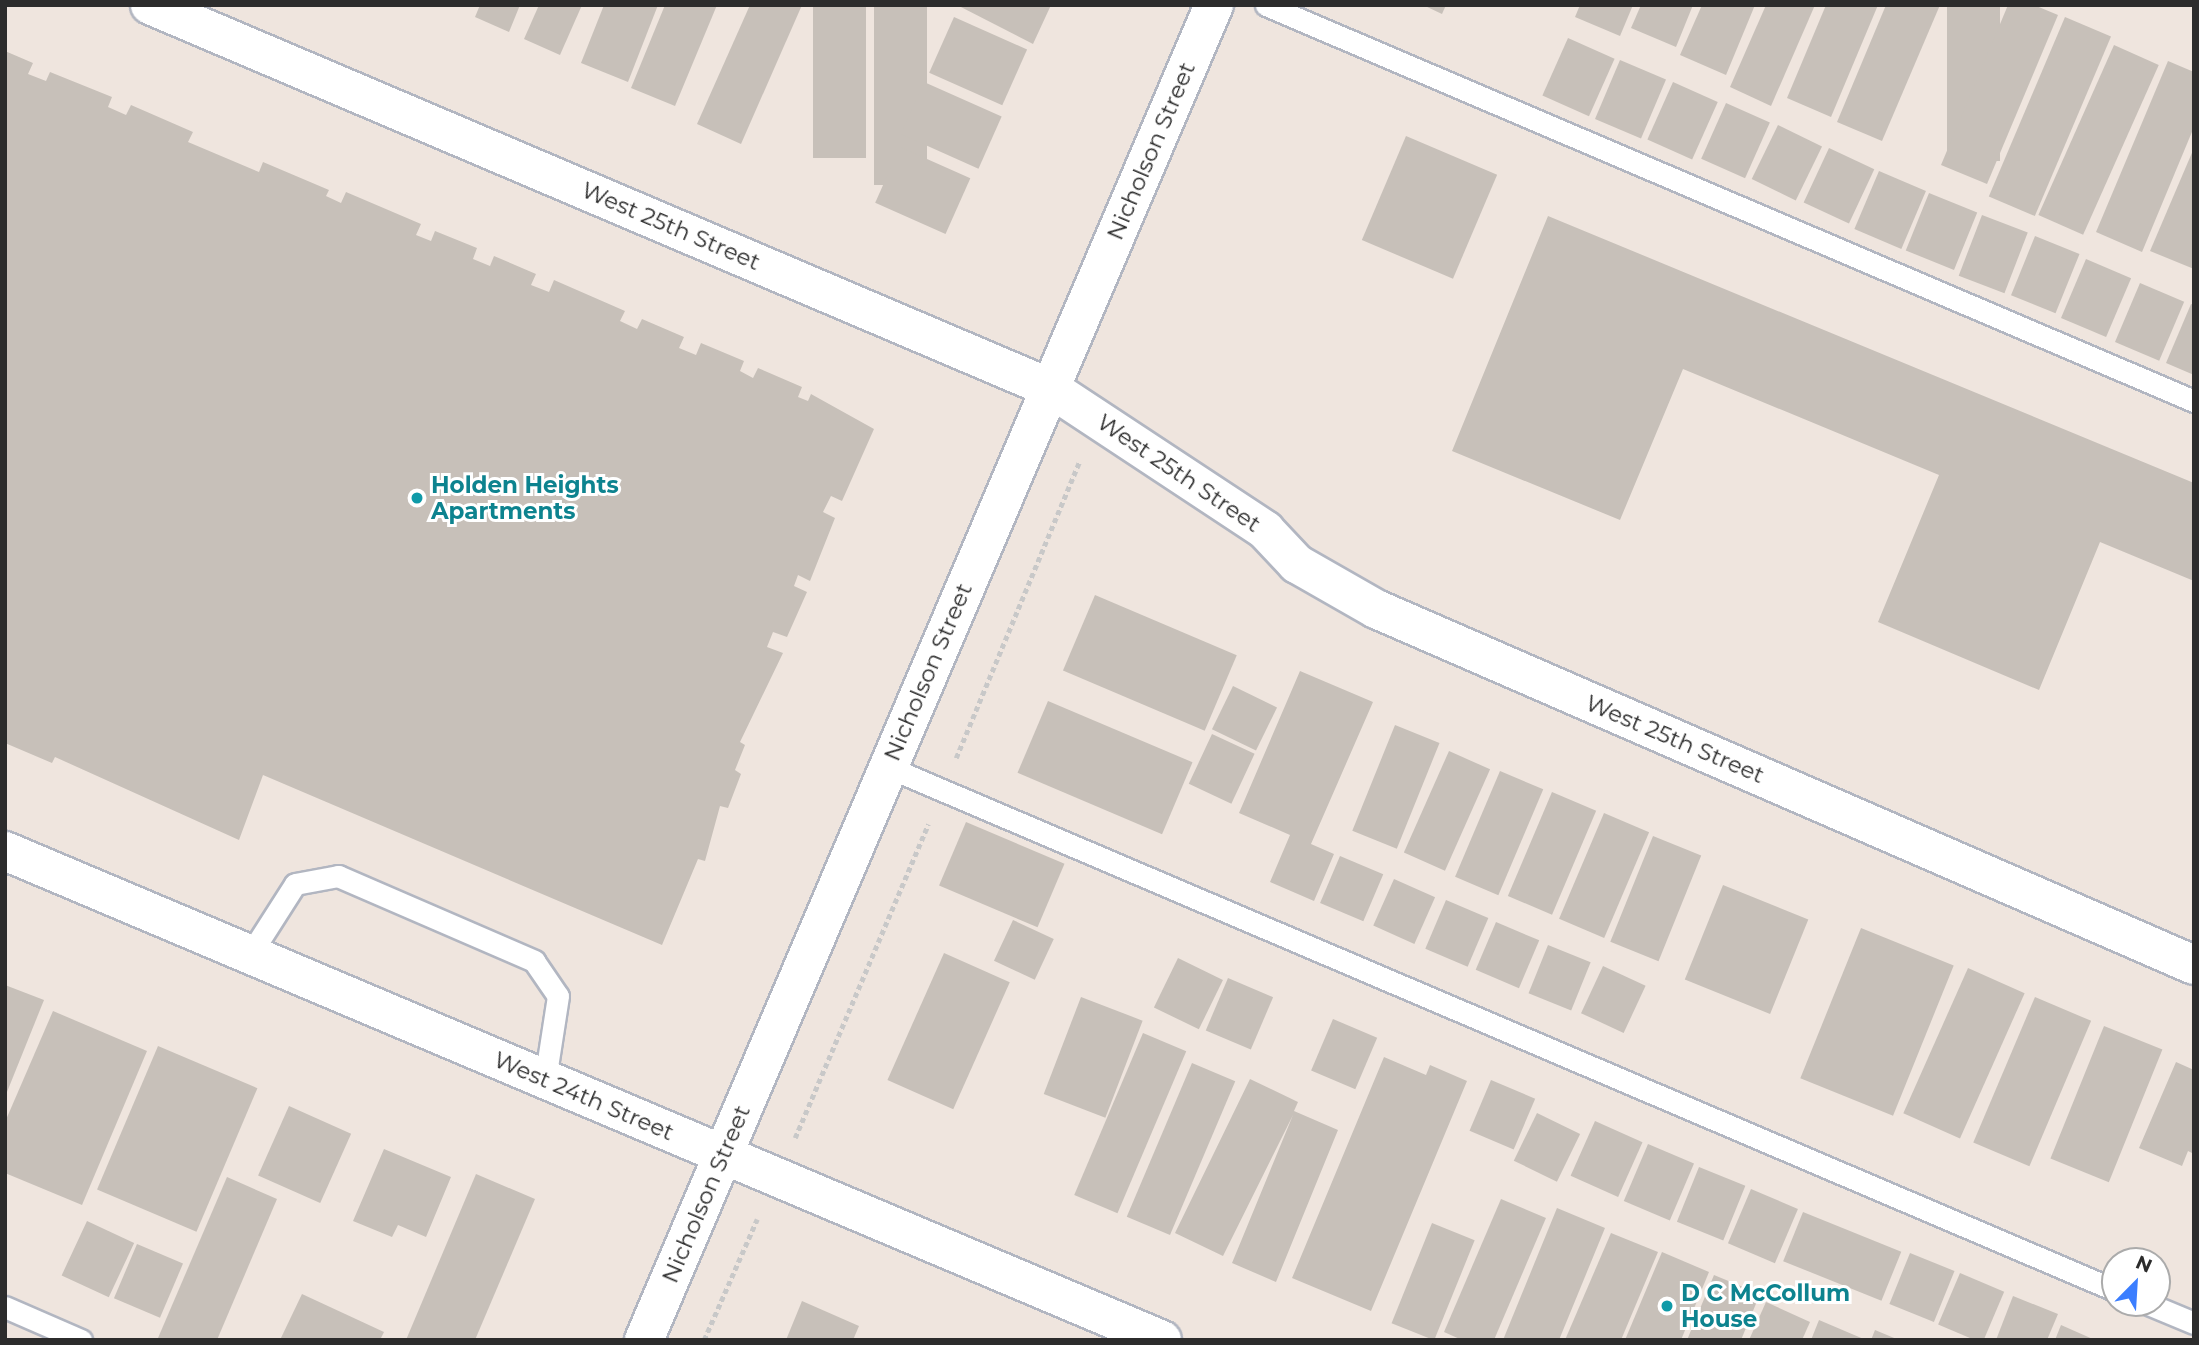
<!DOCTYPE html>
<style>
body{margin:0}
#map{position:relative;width:2199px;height:1345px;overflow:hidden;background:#efe5de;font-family:Montserrat,sans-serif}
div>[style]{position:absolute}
.building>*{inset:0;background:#c7c0b9;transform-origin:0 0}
.path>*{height:4.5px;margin-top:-2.25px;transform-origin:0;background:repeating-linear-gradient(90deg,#c8c8c8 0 5px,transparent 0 8.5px)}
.roads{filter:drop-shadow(2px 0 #b2b6c1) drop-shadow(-2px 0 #b2b6c1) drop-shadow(0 2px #b2b6c1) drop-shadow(0 -2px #b2b6c1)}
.service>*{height:21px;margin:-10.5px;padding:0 10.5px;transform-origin:10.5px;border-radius:10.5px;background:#fff}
.minor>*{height:38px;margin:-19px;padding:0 19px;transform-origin:19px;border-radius:19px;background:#fff}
.tertiary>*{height:38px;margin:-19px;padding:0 19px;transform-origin:19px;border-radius:19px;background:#fff}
.dots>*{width:19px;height:19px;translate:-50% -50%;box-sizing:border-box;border:4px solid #fff;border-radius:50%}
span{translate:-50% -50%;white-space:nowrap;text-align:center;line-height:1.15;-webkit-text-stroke:6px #fff;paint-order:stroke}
.street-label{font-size:23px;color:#2c2c2c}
.culture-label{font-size:23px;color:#0d838f;font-weight:700}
.left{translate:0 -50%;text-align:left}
.frame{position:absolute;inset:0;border:7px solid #2c2c2c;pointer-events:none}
.north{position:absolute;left:2101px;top:1247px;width:70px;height:70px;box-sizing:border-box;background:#fff;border:2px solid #ababab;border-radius:50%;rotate:24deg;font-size:19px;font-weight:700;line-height:28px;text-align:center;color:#2c2c2c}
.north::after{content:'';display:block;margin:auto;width:24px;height:32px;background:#3b7eff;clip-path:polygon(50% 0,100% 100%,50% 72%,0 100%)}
</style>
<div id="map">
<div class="building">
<i style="clip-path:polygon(480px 5px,520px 5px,509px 32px,475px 17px)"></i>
<i style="clip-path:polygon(539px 5px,582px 5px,560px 55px,524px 39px)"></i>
<i style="clip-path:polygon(604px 5px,658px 5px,628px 82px,581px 63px)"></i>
<i style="clip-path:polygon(665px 5px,717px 5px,675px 106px,631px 88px)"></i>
<i style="clip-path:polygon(750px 5px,802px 5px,741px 144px,697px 124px)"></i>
<i style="left:813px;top:5px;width:53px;height:153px"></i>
<i style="left:874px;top:5px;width:53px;height:180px"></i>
<i style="clip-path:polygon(957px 5px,1051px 5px,1033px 44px)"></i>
<i style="clip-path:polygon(1423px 5px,1446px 5px,1442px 14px)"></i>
<i style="clip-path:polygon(1580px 5px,1633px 5px,1620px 36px,1575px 17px)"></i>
<i style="clip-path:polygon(1641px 5px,1693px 5px,1676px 47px,1631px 28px)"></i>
<i style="clip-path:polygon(1702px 5px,1755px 5px,1726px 75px,1680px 55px)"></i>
<i style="clip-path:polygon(1766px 5px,1815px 5px,1771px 106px,1730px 87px)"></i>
<i style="clip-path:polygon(1826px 5px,1878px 5px,1831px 117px,1787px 98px)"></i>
<i style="clip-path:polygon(1886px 5px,1940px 5px,1882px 141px,1837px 122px)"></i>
<i style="left:1947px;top:5px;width:53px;height:156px"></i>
<i style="clip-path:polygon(2008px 5px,2034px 5px,2058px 15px,1987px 184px,1941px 165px)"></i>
<i style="left:954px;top:17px;width:80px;height:61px;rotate:24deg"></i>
<i style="left:2065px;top:17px;width:50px;height:195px;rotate:23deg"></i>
<i style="left:1568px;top:38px;width:51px;height:63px;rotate:24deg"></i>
<i style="left:2114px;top:45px;width:49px;height:186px;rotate:24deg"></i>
<i style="clip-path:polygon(5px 51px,33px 63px,28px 74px,46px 81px,50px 72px,112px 97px,108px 107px,126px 115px,131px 105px,193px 132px,188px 142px,259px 172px,263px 162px,329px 190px,326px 196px,341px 203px,346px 192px,421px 224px,416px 235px,431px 241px,435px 231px,477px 248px,473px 259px,490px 266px,494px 256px,536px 274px,531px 285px,549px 292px,554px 280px,625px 311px,620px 321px,637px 329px,642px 319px,684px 337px,679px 348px,696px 355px,701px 343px,744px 361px,740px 371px,753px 378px,758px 368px,802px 387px,798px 397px,808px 401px,811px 394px,874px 429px,842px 501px,831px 496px,823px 512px,835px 518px,810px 581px,798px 575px,794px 586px,807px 592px,787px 637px,773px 632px,767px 647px,783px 653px,740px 742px,745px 745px,735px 770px,741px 774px,728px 808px,720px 806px,705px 861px,698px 859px,662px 945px,263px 775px,239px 840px,55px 757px,52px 763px,5px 743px)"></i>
<i style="left:1620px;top:60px;width:50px;height:64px;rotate:23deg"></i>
<i style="clip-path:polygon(2168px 61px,2194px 72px,2194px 127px,2142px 252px,2096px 232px)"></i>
<i style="left:924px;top:82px;width:85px;height:57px;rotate:24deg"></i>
<i style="left:1673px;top:82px;width:49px;height:63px;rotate:24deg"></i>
<i style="left:1726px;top:103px;width:48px;height:61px;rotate:24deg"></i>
<i style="left:1778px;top:125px;width:49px;height:60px;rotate:26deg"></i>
<i style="left:1406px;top:136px;width:99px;height:113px;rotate:23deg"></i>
<i style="left:900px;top:147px;width:77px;height:61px;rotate:24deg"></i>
<i style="left:1829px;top:148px;width:50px;height:60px;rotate:25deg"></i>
<i style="clip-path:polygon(2194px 148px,2194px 269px,2150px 251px)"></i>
<i style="left:1879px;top:171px;width:51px;height:63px;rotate:23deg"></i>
<i style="left:1929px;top:193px;width:52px;height:62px;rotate:22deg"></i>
<i style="left:1982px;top:215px;width:49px;height:65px;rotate:21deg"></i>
<i style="clip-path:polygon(1548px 216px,2194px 483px,2194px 581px,2100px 542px,2039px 690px,1878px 622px,1939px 475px,1683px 369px,1620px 520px,1452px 451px)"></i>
<i style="left:2035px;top:236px;width:48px;height:64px;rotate:22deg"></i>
<i style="left:2086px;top:259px;width:49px;height:64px;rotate:23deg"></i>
<i style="left:2140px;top:283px;width:48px;height:64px;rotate:23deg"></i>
<i style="clip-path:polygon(2191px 304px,2194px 305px,2194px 375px,2166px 363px)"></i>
<i style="left:1095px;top:595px;width:154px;height:82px;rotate:23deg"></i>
<i style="clip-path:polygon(1300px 671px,1373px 702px,1311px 844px,1334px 854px,1314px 901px,1270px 882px,1290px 835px,1239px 813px)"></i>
<i style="left:1233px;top:686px;width:49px;height:48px;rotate:26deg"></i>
<i style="left:1048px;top:701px;width:157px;height:78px;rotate:23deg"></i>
<i style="left:1395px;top:725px;width:48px;height:114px;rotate:22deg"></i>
<i style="left:1212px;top:734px;width:47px;height:55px;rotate:25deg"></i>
<i style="left:1449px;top:751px;width:45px;height:111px;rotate:24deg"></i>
<i style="left:1500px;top:771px;width:47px;height:115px;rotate:23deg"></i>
<i style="left:1552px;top:792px;width:48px;height:113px;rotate:23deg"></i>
<i style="left:1604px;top:813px;width:49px;height:115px;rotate:23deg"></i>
<i style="left:966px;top:822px;width:107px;height:69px;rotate:23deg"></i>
<i style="left:1653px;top:836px;width:52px;height:114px;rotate:22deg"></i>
<i style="left:1340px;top:856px;width:47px;height:51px;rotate:23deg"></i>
<i style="left:1394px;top:879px;width:45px;height:51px;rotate:24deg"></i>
<i style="left:1723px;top:885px;width:92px;height:102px;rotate:22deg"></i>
<i style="left:1446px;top:900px;width:46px;height:53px;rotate:23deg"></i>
<i style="left:1013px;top:920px;width:45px;height:45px;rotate:25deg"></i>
<i style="left:1496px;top:922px;width:47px;height:52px;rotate:23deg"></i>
<i style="left:1861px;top:928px;width:100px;height:162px;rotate:22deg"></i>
<i style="left:1548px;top:945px;width:46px;height:52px;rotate:22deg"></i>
<i style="left:944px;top:953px;width:72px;height:139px;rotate:24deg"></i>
<i style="left:1178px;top:958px;width:50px;height:55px;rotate:26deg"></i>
<i style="left:1603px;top:966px;width:47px;height:52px;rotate:25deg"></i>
<i style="left:1968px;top:968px;width:62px;height:159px;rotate:24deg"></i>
<i style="left:1228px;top:978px;width:49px;height:57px;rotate:23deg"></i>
<i style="clip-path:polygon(5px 985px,44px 1000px,5px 1097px)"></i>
<i style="left:1081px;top:997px;width:66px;height:104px;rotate:21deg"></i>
<i style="left:2035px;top:997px;width:61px;height:158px;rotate:23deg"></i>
<i style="clip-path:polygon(53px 1011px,147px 1051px,82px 1205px,5px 1173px,5px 1122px)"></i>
<i style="left:1333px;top:1019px;width:48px;height:56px;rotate:23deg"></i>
<i style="left:2104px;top:1026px;width:63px;height:143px;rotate:22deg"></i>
<i style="left:1143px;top:1033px;width:47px;height:176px;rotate:23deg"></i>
<i style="left:158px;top:1046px;width:108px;height:156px;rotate:23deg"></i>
<i style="clip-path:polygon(1384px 1057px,1426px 1075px,1430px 1065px,1467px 1081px,1371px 1311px,1292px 1278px)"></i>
<i style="clip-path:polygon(2176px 1062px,2194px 1070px,2194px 1154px,2188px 1151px,2182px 1166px,2139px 1148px)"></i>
<i style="left:1192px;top:1063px;width:47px;height:167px;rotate:23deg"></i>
<i style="clip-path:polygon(1250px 1079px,1298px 1102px,1294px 1111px,1338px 1130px,1276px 1282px,1232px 1263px,1293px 1115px,1223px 1256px,1175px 1233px)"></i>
<i style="left:1491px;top:1080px;width:48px;height:55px;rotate:23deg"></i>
<i style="left:289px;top:1106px;width:68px;height:76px;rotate:24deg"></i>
<i style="left:1537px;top:1113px;width:48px;height:53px;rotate:26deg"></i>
<i style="left:1595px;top:1121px;width:52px;height:60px;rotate:24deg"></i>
<i style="left:1648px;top:1144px;width:50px;height:62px;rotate:23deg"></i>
<i style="clip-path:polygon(384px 1149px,451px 1177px,426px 1237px,398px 1225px,392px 1237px,353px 1221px)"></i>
<i style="left:1699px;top:1167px;width:50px;height:59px;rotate:22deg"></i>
<i style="clip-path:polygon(476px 1174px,535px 1199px,475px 1340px,406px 1340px)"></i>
<i style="clip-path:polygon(227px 1177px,277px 1199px,217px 1340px,163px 1340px,158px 1338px)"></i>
<i style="left:1751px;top:1189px;width:51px;height:59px;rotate:23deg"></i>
<i style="clip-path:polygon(1501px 1199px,1546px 1218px,1494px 1340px,1462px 1340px,1444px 1332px)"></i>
<i style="clip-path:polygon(1557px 1208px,1605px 1228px,1559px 1340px,1503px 1340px)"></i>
<i style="left:1803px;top:1212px;width:106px;height:53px;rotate:22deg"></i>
<i style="left:87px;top:1221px;width:52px;height:60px;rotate:25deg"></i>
<i style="left:1432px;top:1223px;width:46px;height:108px;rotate:22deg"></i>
<i style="clip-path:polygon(1611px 1233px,1658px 1252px,1621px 1340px,1565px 1340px)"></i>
<i style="left:137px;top:1244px;width:50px;height:59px;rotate:23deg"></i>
<i style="clip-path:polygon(1662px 1252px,1709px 1272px,1681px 1340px,1625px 1340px)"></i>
<i style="left:1910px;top:1253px;width:48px;height:55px;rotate:22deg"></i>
<i style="left:1960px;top:1273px;width:48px;height:56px;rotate:23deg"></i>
<i style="clip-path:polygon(1714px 1275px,1760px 1294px,1741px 1340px,1687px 1340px)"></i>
<i style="clip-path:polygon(302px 1294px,384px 1332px,380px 1340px,280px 1340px)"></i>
<i style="clip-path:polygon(2013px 1296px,2058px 1314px,2047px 1340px,1996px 1340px)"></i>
<i style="clip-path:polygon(802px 1301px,859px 1326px,853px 1340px,786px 1340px)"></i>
<i style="clip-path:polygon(1766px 1302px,1810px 1322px,1802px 1340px,1749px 1340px)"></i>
<i style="clip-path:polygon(1819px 1320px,1866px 1340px,1811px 1340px)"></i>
<i style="clip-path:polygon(2061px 1325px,2095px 1340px,2055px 1340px)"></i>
<i style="clip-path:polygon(1875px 1330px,1899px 1340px,1871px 1340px)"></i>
</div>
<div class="path">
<i style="left:956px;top:758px;width:321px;rotate:-67.4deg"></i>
<i style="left:795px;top:1138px;width:341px;rotate:-67deg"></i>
<i style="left:704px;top:1340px;width:132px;rotate:-66.3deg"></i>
</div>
<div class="roads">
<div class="service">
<i style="left:1266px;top:5px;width:1009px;rotate:23.11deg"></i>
<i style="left:888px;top:767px;width:1334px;rotate:23.09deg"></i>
<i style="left:249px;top:956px;width:85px;rotate:-57.4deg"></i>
<i style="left:295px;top:884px;width:44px;rotate:-10.5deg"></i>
<i style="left:338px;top:876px;width:214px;rotate:23.4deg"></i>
<i style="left:534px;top:961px;width:42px;rotate:55.6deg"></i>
<i style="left:558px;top:996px;width:85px;rotate:98.8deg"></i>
<i style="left:2146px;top:1303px;width:52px;rotate:22.6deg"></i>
<i style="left:5px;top:1307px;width:83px;rotate:23.5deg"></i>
</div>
<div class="minor">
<i style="left:150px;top:5px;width:978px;rotate:23.05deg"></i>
<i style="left:1050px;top:388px;width:258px;rotate:33.4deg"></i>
<i style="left:1265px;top:530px;width:47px;rotate:46.7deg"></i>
<i style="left:1297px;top:564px;width:91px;rotate:29.7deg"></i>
<i style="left:1376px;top:609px;width:892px;rotate:23.52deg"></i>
<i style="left:644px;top:1340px;width:1452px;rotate:-66.88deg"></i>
</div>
<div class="tertiary">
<i style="left:5px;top:851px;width:1256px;rotate:22.91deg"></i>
</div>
</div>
<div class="dots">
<i style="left:417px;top:498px;background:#0f9aa8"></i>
<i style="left:1667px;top:1306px;background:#0f9aa8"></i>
</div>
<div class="street-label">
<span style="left:1151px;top:151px;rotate:-67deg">Nicholson Street</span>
<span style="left:671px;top:226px;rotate:23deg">West 25th Street</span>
<span style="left:1179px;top:473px;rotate:34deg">West 25th Street</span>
<span style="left:928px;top:672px;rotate:-67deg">Nicholson Street</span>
<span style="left:1675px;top:739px;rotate:23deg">West 25th Street</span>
<span style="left:584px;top:1096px;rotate:23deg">West 24th Street</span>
<span style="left:706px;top:1194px;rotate:-67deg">Nicholson Street</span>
</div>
<div class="culture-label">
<span class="left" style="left:431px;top:498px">Holden Heights<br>Apartments</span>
<span class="left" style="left:1681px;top:1306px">D C McCollum<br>House</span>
</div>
<div class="frame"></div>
<div class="north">N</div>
</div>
